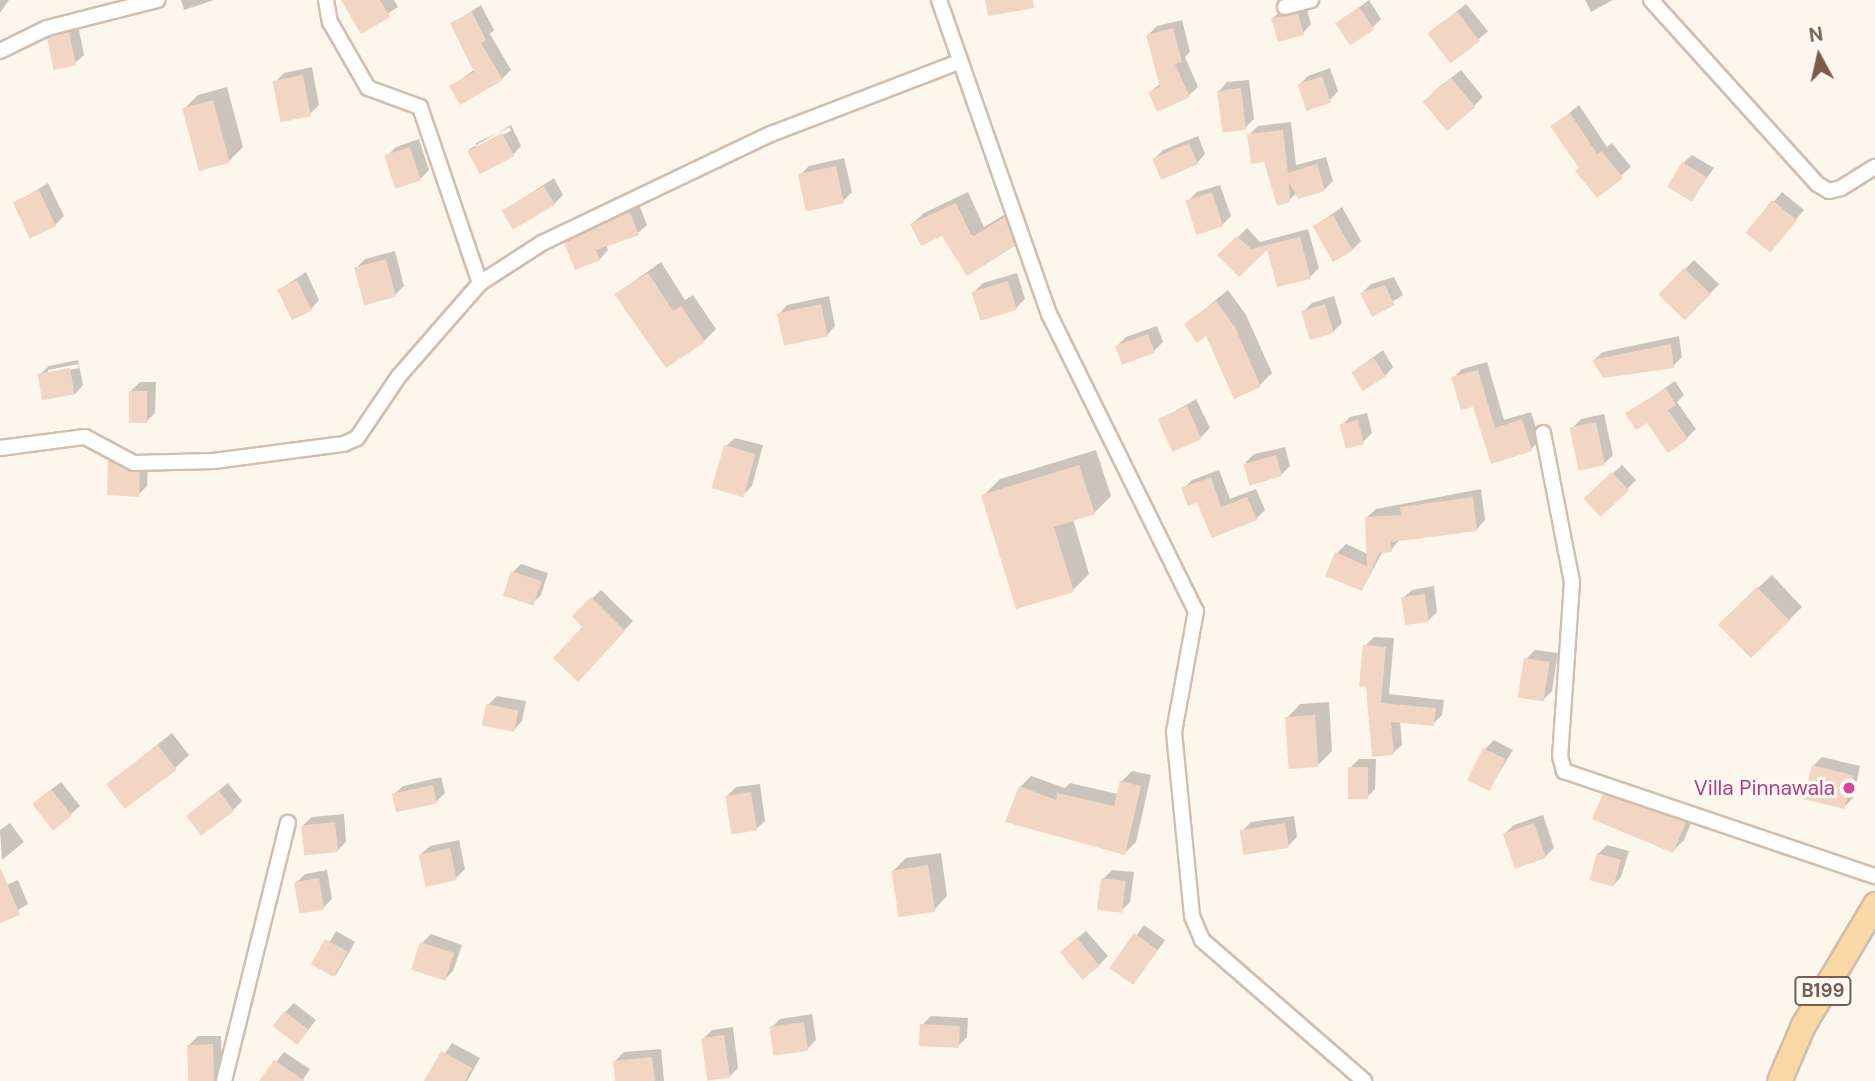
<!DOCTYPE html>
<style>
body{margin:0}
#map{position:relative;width:1875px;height:1081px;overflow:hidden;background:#fdf6ec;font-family:"DM Sans",sans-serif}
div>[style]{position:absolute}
.shadow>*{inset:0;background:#0003;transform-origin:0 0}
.building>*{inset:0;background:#f3d5c3;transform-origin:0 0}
.roads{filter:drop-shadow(2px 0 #d1beb0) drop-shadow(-2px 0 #d1beb0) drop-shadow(0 2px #d1beb0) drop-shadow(0 -2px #d1beb0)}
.minor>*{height:14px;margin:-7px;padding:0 7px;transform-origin:7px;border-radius:7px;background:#fff}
.primary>*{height:23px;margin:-11.5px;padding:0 11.5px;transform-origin:11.5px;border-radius:11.5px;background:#fbd9a5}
.dots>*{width:19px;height:19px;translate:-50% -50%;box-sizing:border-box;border:4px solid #fffaf3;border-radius:50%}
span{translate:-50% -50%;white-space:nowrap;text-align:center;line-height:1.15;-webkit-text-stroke:6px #fffaf3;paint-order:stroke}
.shield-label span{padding:2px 5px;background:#fffaf3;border:2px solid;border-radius:5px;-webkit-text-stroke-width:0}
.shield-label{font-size:19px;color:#7a5c4d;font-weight:700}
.hotel-label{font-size:21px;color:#b23c85}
.right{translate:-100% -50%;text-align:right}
.north{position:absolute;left:1784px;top:21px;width:70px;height:70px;-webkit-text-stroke:5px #fffaf3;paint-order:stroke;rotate:352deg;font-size:19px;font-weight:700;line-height:28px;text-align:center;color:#7a5c4d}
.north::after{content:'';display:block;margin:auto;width:24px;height:32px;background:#7a5c4d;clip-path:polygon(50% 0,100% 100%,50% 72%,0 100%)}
</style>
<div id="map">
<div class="shadow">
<i style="clip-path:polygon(0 0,9px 0,0 13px)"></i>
<i style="clip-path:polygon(181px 0,214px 0,184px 10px)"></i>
<i style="clip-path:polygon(349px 0,394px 0,398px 7px,361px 31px)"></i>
<i style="clip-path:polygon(1369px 0,1381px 19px,1373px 27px,1337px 24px)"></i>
<i style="clip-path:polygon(1585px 0,1613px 0,1591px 12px)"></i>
<i style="left:1466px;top:4px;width:35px;height:47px;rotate:51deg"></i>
<i style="clip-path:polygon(481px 5px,494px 30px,490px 34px,511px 70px,502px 79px,452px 86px,475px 69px,452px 24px)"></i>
<i style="clip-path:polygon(1306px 6px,1311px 24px,1303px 33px,1273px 18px,1282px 10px)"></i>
<i style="clip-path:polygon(1182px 20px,1190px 52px,1185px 57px,1198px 87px,1189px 95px,1150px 92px,1161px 83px,1148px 35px,1157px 26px)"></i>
<i style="clip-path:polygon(78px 25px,84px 55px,75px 63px,48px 40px,57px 31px)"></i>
<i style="clip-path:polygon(312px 67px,319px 105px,310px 114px,275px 82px,284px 73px)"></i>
<i style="clip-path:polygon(1330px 68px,1338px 91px,1330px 100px,1299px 85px,1308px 76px)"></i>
<i style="clip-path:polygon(1461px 70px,1483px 97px,1474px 106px,1433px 92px)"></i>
<i style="clip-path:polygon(1249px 80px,1254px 119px,1245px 128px,1219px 91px,1227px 82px)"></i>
<i style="clip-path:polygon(227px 87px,243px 147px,229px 161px,184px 109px,198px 95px)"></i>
<i style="clip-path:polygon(1579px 105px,1607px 147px,1612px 143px,1631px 167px,1597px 196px,1553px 126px)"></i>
<i style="clip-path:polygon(1291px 122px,1296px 165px,1326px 157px,1333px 181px,1324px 190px,1297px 193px,1289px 200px,1249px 135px,1258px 126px)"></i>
<i style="clip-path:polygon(evenodd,511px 125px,521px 146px,513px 155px,468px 150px,511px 125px,510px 127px,511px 131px,476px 147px,476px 143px,510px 127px)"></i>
<i style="clip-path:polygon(1198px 136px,1205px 154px,1197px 163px,1154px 159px,1163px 150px)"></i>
<i style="clip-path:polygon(419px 139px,429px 170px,420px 179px,387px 156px,396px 147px)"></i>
<i style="clip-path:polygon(1692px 155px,1714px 168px,1691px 200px,1683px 163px)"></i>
<i style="clip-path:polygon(844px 158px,852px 192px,843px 201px,800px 175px,809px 166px)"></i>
<i style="clip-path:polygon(554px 178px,563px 195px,554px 204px,504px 211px)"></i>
<i style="clip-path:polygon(48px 183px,64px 216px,55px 225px,16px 203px)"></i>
<i style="clip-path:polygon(1220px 185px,1231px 216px,1222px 225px,1188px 201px,1197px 192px)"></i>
<i style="clip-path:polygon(968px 192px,984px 227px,1017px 207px,1026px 232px,1014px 244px,912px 224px,924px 213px)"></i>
<i style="clip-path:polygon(1782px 192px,1804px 210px,1778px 241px,1748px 232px)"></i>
<i style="clip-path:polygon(639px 204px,647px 225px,638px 233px,606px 245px,608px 250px,600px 259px,576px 268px,566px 244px,575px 235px)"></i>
<i style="clip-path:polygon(1342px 207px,1361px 241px,1352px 250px,1315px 226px)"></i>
<i style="clip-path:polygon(1247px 228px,1260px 242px,1308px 229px,1319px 268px,1310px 277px,1268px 247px,1220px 255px)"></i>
<i style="clip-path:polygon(395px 251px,404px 286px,395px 295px,356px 268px,365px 259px)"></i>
<i style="left:1694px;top:260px;width:35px;height:47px;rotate:44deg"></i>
<i style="clip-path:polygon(661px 262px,685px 300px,693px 295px,716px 329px,704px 341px,616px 294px)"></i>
<i style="clip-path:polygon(306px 272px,319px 300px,311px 309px,279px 290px)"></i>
<i style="clip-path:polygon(1017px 273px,1025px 299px,1016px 308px,974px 292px,983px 283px)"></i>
<i style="clip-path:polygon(1394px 277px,1403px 295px,1373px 314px,1362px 293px,1371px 284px)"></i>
<i style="clip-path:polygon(1228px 290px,1246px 315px,1272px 373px,1260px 385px,1235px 397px,1207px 334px,1186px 324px)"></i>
<i style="clip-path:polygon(829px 296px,835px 326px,827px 335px,779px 314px,787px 305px)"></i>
<i style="clip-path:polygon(1334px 296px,1342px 323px,1333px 332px,1303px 312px,1312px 303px)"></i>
<i style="clip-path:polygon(1157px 326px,1163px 342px,1154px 351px,1117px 346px,1126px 337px)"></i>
<i style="clip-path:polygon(1679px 336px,1682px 357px,1673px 366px,1594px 360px,1603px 352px)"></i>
<i style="clip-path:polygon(1383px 350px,1393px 367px,1385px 376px,1353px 372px)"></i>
<i style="clip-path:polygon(evenodd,78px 360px,83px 385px,75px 394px,40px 374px,49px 366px,78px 360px,78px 364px,79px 368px,48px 374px,48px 370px,78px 364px)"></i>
<i style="clip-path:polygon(1487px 362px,1504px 420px,1531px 412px,1540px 441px,1531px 449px,1492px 462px,1474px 405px,1453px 378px,1462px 369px)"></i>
<i style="clip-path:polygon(1675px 381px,1684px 395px,1677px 402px,1696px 429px,1687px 438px,1628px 414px)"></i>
<i style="clip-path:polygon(140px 382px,156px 382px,155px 413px,146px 422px,131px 391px)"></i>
<i style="clip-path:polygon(1196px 399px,1210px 428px,1201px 437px,1160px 420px)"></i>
<i style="clip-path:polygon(1367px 413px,1372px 433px,1363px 442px,1342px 425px,1350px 417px)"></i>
<i style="clip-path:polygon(1604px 414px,1613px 455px,1605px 463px,1572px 428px,1581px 419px)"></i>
<i style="clip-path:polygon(735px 438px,763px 445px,752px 486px,743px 495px,726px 446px)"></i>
<i style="clip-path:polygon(1285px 447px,1290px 466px,1281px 475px,1245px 463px,1254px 454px)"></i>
<i style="clip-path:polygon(1096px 450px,1111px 496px,1094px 513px,1073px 519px,1089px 574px,1073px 590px,983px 496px,1000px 479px)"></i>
<i style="clip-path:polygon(118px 452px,148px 464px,147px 486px,138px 495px,110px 461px)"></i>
<i style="clip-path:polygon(1622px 465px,1636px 480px,1627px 489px,1594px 490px)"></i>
<i style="clip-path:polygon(1219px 470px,1230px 499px,1256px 489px,1265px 510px,1256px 519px,1198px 500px,1183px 489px,1192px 480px)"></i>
<i style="clip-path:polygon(1481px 489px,1485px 520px,1477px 529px,1400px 539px,1391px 550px,1383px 551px,1362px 589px,1337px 553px,1346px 544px,1368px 554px,1367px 517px,1376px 509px)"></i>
<i style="clip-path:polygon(521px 564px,548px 573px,541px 595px,532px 604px,513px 572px)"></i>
<i style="clip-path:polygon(1772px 575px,1802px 607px,1789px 620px,1733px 611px)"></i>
<i style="clip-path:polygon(1434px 586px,1437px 612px,1429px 620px,1403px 598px,1412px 590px)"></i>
<i style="clip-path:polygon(601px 590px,633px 621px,578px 679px,585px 626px,574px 616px)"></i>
<i style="clip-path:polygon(1374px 637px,1394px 638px,1389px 694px,1444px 700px,1442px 715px,1433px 724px,1400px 721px,1402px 745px,1393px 753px,1365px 646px)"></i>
<i style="clip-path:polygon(1535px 650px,1558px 653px,1552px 691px,1543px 700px,1526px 659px)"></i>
<i style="clip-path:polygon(497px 696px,526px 701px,522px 721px,514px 730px,488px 705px)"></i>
<i style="clip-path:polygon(1329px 702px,1332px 751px,1318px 765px,1287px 718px,1300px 704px)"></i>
<i style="clip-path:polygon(172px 733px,189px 755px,175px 768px,108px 784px)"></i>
<i style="clip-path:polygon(1494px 740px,1513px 750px,1489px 789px,1485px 749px)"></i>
<i style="clip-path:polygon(1822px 757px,1860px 766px,1853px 798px,1844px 807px,1813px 766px)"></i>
<i style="clip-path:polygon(1359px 759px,1376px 759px,1375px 789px,1366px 798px,1350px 768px)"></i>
<i style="clip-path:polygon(1132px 771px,1151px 775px,1136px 842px,1125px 853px,1020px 787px,1031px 776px,1065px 788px,1070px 783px,1118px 794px,1121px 782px)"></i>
<i style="clip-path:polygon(441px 777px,445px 793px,436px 802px,394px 794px,403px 786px)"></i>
<i style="clip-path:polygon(61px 782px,80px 806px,54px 829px,43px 796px)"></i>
<i style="clip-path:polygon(228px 783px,242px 801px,233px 810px,188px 815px)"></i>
<i style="clip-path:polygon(760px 784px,765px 821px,756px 829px,727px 796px,736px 787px)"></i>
<i style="clip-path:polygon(1616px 784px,1696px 811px,1684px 840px,1673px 851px,1604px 795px)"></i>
<i style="clip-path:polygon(344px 814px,346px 842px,337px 851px,303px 825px,312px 817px)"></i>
<i style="clip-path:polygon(1543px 815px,1554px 848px,1545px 857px,1505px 833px,1514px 825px)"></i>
<i style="clip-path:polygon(1294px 816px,1297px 837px,1288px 846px,1242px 831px,1251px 822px)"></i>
<i style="clip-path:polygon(10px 823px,24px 842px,2px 860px,0 830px)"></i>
<i style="clip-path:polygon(459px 840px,465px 869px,456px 878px,421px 854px,430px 846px)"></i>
<i style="clip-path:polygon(1607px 845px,1629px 851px,1621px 877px,1613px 886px,1598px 854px)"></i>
<i style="clip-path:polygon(941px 853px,947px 896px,934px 910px,893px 871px,906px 858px)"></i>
<i style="clip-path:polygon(327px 870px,332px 899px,323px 908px,296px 883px,305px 874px)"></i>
<i style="clip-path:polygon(1112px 870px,1134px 872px,1130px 902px,1121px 911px,1103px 879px)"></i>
<i style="clip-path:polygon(18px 880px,28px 904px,0 921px,0 888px)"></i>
<i style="left:1144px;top:925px;width:26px;height:54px;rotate:36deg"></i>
<i style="left:336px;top:931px;width:22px;height:39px;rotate:30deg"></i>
<i style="clip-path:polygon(1086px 931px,1108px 956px,1099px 965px,1071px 943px)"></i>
<i style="clip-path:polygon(431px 934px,462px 945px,453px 971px,444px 980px,422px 943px)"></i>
<i style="clip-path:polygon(294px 1003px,316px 1020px,298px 1043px,285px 1012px)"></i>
<i style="clip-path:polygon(812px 1014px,816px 1040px,807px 1049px,771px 1028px,780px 1019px)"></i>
<i style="clip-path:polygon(931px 1016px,968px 1018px,967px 1037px,958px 1046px,922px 1025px)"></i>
<i style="clip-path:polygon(733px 1027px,738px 1068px,729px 1077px,703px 1039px,712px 1030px)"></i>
<i style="clip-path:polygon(198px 1036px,221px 1036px,222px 1075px,215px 1081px,190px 1081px,189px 1045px)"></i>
<i style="clip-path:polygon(452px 1043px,480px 1058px,467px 1081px,426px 1081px)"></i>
<i style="clip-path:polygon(661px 1049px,664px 1081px,617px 1081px,615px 1061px,624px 1052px)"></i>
<i style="clip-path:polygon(284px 1052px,310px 1069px,302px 1081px,262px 1080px)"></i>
</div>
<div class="building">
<i style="clip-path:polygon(341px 0,380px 0,390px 17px,361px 34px)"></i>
<i style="clip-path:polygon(985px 0,1033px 0,1034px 8px,988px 16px)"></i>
<i style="left:1359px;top:7px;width:27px;height:29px;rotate:56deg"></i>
<i style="left:1457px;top:11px;width:38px;height:37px;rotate:53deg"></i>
<i style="clip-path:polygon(472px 12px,486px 40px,481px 43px,503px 80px,460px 105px,449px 86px,474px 72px,450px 23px)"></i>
<i style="clip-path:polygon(1298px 14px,1304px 35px,1278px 42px,1271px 18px)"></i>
<i style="clip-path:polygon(1173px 28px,1182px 62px,1175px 64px,1190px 97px,1157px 112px,1148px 92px,1160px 87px,1146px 35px)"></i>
<i style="left:69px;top:32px;width:34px;height:23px;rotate:78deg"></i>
<i style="left:303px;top:75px;width:42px;height:31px;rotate:79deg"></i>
<i style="left:1322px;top:76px;width:28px;height:26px;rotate:71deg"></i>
<i style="left:1451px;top:78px;width:38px;height:37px;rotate:50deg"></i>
<i style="left:1241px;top:88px;width:42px;height:24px;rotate:83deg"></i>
<i style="left:213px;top:100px;width:65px;height:32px;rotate:75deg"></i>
<i style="clip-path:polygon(1570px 113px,1597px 154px,1602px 151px,1623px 178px,1597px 198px,1575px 171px,1579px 168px,1550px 126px)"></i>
<i style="clip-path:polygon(1283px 130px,1288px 173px,1317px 164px,1325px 191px,1298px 199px,1289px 182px,1290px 202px,1277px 206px,1264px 162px,1251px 164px,1247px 134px)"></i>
<i style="left:502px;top:133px;width:26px;height:39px;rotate:62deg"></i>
<i style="left:1189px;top:143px;width:23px;height:40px;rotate:67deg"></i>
<i style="left:410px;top:147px;width:35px;height:27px;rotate:72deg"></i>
<i style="left:1682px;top:162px;width:29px;height:29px;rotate:31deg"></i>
<i style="left:836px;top:166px;width:38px;height:39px;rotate:78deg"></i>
<i style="left:544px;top:186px;width:22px;height:49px;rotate:60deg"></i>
<i style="left:39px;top:190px;width:40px;height:29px;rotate:65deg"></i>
<i style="left:1212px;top:192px;width:36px;height:28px;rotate:72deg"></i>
<i style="left:1772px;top:200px;width:32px;height:42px;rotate:39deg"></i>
<i style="clip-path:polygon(956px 203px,972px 237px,1005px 217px,1015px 246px,967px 276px,942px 236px,921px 246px,910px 224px)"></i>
<i style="clip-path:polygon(630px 212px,639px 235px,596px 250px,600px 260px,575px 270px,564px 243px)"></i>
<i style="left:1333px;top:215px;width:41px;height:23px;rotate:61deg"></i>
<i style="clip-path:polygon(1237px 236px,1251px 249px,1300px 237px,1311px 279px,1277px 287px,1267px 250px,1239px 277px,1217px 255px)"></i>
<i style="left:386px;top:259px;width:39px;height:33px;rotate:75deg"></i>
<i style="left:1684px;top:268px;width:37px;height:37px;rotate:44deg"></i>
<i style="clip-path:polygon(648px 273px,673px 311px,681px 306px,705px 342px,666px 368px,614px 294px)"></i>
<i style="left:297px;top:280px;width:34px;height:22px;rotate:64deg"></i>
<i style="left:1008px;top:281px;width:30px;height:38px;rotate:73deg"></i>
<i style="clip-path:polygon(1385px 285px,1395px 305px,1372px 317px,1360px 293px)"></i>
<i style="clip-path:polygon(1216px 301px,1235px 327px,1261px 387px,1234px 399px,1206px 336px,1197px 343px,1184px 324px)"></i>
<i style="left:821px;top:304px;width:33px;height:45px;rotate:78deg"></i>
<i style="left:1325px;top:304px;width:30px;height:25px;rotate:73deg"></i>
<i style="left:1148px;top:334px;width:20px;height:35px;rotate:70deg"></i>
<i style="clip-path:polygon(1671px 344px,1674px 368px,1603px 378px,1592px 360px)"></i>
<i style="left:1374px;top:358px;width:22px;height:27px;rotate:58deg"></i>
<i style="left:70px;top:368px;width:27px;height:33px;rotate:80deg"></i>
<i style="clip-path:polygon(1478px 370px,1495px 428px,1522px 419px,1532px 451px,1491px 464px,1473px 407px,1461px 410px,1451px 377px)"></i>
<i style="clip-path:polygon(1666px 388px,1676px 405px,1668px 410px,1688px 439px,1668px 453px,1647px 423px,1636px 430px,1625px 413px)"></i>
<i style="left:129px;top:391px;width:18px;height:32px"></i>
<i style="left:1187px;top:406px;width:36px;height:32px;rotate:66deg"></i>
<i style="left:1358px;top:420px;width:25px;height:19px;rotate:76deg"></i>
<i style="left:1596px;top:422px;width:44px;height:27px;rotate:78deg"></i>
<i style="left:724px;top:445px;width:33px;height:45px;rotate:16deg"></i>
<i style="left:1276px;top:455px;width:22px;height:34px;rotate:74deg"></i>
<i style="clip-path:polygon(108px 460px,140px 472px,139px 497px,107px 495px)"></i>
<i style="clip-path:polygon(1079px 465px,1095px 514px,1054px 527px,1074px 592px,1016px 609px,981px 495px)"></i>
<i style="left:1612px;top:472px;width:25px;height:39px;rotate:47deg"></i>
<i style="clip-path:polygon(1211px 477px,1221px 507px,1247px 497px,1257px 520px,1212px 538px,1197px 503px,1188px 506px,1181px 488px)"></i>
<i style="clip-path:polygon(1473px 497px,1477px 531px,1391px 542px,1392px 552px,1379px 553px,1362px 591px,1325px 576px,1335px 552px,1367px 566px,1365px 517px,1401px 515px,1400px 507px)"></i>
<i style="left:511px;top:571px;width:32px;height:26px;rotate:18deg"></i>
<i style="left:1757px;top:587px;width:47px;height:54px;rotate:46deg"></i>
<i style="left:1425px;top:594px;width:28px;height:24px;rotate:82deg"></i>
<i style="clip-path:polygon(591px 597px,625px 631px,578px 682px,553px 658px,582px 627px,572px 616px)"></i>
<i style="clip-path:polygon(1363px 645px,1386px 647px,1381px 703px,1436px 708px,1434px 726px,1391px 722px,1394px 755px,1372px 757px,1366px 687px,1359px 686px)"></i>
<i style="left:1524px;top:658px;width:26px;height:40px;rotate:9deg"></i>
<i style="left:486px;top:704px;width:33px;height:22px;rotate:11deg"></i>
<i style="left:1315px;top:715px;width:52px;height:30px;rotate:86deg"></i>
<i style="left:158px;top:745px;width:31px;height:65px;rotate:53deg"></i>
<i style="left:1483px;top:748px;width:25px;height:36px;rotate:26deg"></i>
<i style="left:1812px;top:765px;width:42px;height:35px;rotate:14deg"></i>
<i style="left:1348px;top:767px;width:20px;height:32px"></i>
<i style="clip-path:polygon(1120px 781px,1141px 786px,1125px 855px,1005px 822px,1019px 786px,1056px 800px,1057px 793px,1114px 806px)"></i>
<i style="left:433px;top:785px;width:19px;height:42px;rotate:78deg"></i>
<i style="left:51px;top:789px;width:34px;height:24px;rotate:52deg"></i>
<i style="left:219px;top:791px;width:25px;height:41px;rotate:53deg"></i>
<i style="left:751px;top:792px;width:39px;height:26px;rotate:81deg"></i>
<i style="clip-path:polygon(1603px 794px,1686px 822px,1673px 853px,1592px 819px)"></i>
<i style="left:335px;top:822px;width:30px;height:34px;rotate:84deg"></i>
<i style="left:1285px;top:823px;width:25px;height:46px;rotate:81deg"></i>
<i style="left:1534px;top:823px;width:37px;height:33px;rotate:71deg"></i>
<i style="left:450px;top:848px;width:33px;height:32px;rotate:78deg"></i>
<i style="left:1597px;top:853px;width:25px;height:28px;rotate:16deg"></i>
<i style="left:928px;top:865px;width:47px;height:37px;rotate:81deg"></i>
<i style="clip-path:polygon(0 867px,20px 915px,0 923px)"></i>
<i style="left:319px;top:878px;width:32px;height:25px;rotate:81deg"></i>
<i style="left:1101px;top:878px;width:25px;height:32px;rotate:7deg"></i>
<i style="left:1134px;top:933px;width:29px;height:43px;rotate:35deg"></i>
<i style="left:1077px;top:938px;width:36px;height:22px;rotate:51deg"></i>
<i style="left:325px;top:939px;width:26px;height:29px;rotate:29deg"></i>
<i style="left:420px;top:942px;width:36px;height:29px;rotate:18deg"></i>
<i style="left:284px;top:1011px;width:31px;height:19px;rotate:37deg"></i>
<i style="left:804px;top:1022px;width:29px;height:35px;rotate:82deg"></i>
<i style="left:920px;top:1024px;width:40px;height:22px;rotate:3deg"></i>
<i style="left:724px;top:1035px;width:43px;height:23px;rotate:82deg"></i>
<i style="left:213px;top:1044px;width:37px;height:26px;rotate:88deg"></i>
<i style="clip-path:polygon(441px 1051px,472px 1068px,465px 1081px,424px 1081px)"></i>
<i style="clip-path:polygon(652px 1057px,655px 1081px,615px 1081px,613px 1061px)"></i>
<i style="clip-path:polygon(274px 1060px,305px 1081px,259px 1081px)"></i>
</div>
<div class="roads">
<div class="minor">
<i style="left:326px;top:0;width:22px;rotate:80deg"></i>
<i style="left:330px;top:22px;width:76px;rotate:60.1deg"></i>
<i style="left:368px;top:88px;width:55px;rotate:20.1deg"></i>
<i style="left:420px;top:107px;width:186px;rotate:71.2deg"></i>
<i style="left:939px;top:0;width:333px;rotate:70.7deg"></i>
<i style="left:1049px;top:314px;width:331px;rotate:63.7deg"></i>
<i style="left:1196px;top:611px;width:123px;rotate:100.3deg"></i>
<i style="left:1174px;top:732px;width:185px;rotate:84.4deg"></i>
<i style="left:1192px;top:916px;width:26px;rotate:67deg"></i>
<i style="left:1202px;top:940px;width:215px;rotate:41deg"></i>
<i style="left:1651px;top:0;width:248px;rotate:47.9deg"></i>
<i style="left:1817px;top:184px;width:14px;rotate:30deg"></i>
<i style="left:1829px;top:191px;width:12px;rotate:-14deg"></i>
<i style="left:1841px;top:188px;width:40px;rotate:-32deg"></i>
<i style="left:1285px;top:7px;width:27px;rotate:-15deg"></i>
<i style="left:0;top:51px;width:52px;rotate:-26.1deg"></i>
<i style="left:47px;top:28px;width:114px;rotate:-14.3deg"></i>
<i style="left:1543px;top:433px;width:152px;rotate:79deg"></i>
<i style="left:1572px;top:582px;width:174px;rotate:93.9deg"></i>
<i style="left:1560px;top:756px;width:16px;rotate:75deg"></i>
<i style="left:1564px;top:771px;width:328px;rotate:18.7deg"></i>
<i style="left:0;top:448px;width:86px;rotate:-7.4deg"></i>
<i style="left:85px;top:437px;width:55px;rotate:28deg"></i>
<i style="left:134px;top:463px;width:80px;rotate:-1.4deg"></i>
<i style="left:214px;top:461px;width:131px;rotate:-7.5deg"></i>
<i style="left:344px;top:444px;width:14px;rotate:-25deg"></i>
<i style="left:357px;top:438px;width:75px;rotate:-55.9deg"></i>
<i style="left:399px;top:376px;width:123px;rotate:-48.9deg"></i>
<i style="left:480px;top:283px;width:74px;rotate:-32.8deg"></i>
<i style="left:542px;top:243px;width:254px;rotate:-25.5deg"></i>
<i style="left:771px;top:134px;width:201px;rotate:-21deg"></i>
<i style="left:224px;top:1081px;width:266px;rotate:-76.1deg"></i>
</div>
<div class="primary">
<i style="left:1779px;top:1081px;width:61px;rotate:-66.8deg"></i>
<i style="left:1803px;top:1025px;width:141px;rotate:-59.2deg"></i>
</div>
</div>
<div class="dots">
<i style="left:1849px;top:788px;background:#d1479c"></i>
</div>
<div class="shield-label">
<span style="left:1823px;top:991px">B199</span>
</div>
<div class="hotel-label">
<span class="right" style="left:1835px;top:788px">Villa Pinnawala</span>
</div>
<div class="north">N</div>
</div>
